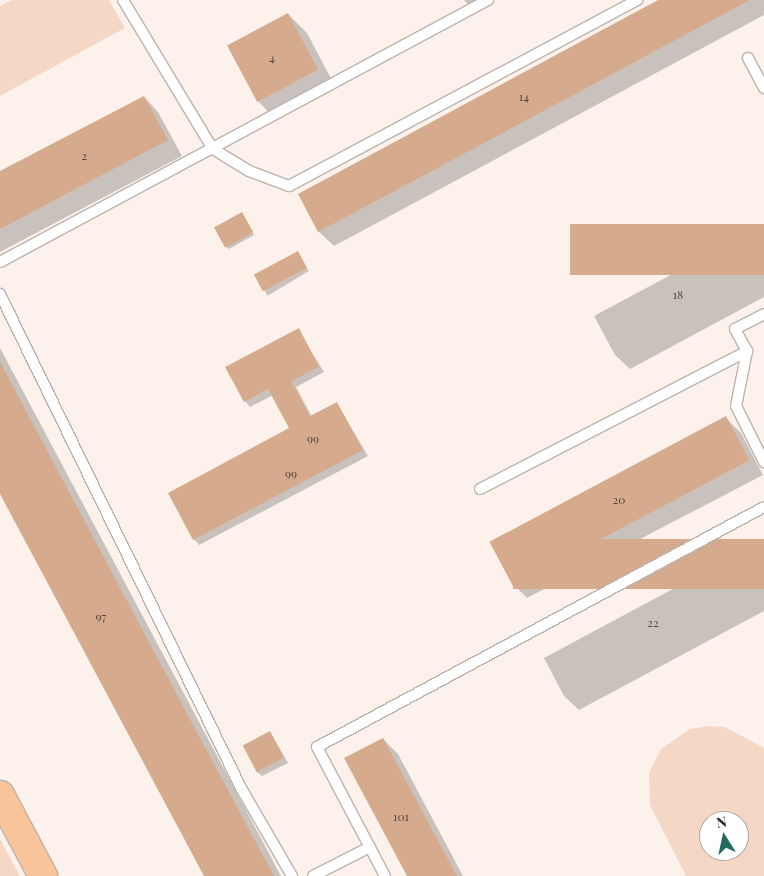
<!DOCTYPE html>
<style>
body{margin:0}
#map{position:relative;width:764px;height:876px;overflow:hidden;background:#fcf2eb;font-family:"Playfair Display",serif}
div>[style]{position:absolute}
.green>*{inset:0;background:#f4d8c5}
.shadow>*{inset:0;background:#0003;transform-origin:0 0}
.building>*{inset:0;background:#d6ab8d;transform-origin:0 0}
.roads{filter:drop-shadow(1px 0 #bdb3ad) drop-shadow(-1px 0 #bdb3ad) drop-shadow(0 1px #bdb3ad) drop-shadow(0 -1px #bdb3ad)}
.lane>*{height:10px;margin:-5px;padding:0 5px;transform-origin:5px;border-radius:5px;background:#fff}
.primary>*{height:28px;margin:-14px;padding:0 14px;transform-origin:14px;border-radius:14px;background:#fac49b}
span{translate:-50% -50%;white-space:nowrap;text-align:center;line-height:1.15;-webkit-text-stroke:4px #fff;paint-order:stroke}
.number-label{font-size:12px;color:#55473e}
.number-label span{-webkit-text-stroke-width:0}
.north{position:absolute;left:699px;top:811px;width:50px;height:50px;box-sizing:border-box;background:#fff;border:1px solid #aaa8a7;border-radius:50%;rotate:350deg;font-size:14px;font-weight:700;line-height:20px;text-align:center;color:#2a2624}
.north::after{content:'';display:block;margin:auto;width:18px;height:22px;background:#246b5f;clip-path:polygon(50% 0,100% 100%,50% 72%,0 100%)}
</style>
<div id="map">
<div class="green">
<i style="clip-path:polygon(12px 0,109px 0,125px 28px,0 96px,0 6px)"></i>
<i style="clip-path:polygon(evenodd,709px 726px,725px 727px,764px 748px,764px 876px,686px 876px,650px 805px,649px 773px,661px 749px,690px 729px,709px 726px,709px 821px,739px 821px,739px 851px,709px 851px,709px 821px)"></i>
<i style="clip-path:polygon(0 839px,20px 876px,0 876px)"></i>
</div>
<div class="shadow">
<i style="clip-path:polygon(464px 0,492px 0,474px 10px)"></i>
<i style="clip-path:polygon(661px 0,764px 0,764px 15px,334px 246px,319px 232px,299px 194px)"></i>
<i style="clip-path:polygon(288px 14px,307px 33px,336px 88px,276px 120px,258px 101px)"></i>
<i style="clip-path:polygon(144px 97px,158px 112px,182px 156px,0 252px,0 173px)"></i>
<i style="clip-path:polygon(244px 216px,254px 235px,229px 249px,226px 247px)"></i>
<i style="clip-path:polygon(764px 225px,764px 297px,630px 369px,615px 355px,594px 316px)"></i>
<i style="left:298px;top:253px;width:21px;height:48px;rotate:59deg"></i>
<i style="clip-path:polygon(298px 330px,324px 372px,296px 387px,312px 417px,337px 404px,368px 456px,199px 545px,194px 539px,291px 429px,273px 395px,250px 407px,245px 401px)"></i>
<i style="clip-path:polygon(0 348px,281px 876px,205px 876px,0 491px)"></i>
<i style="clip-path:polygon(726px 418px,741px 433px,763px 475px,527px 598px,512px 583px)"></i>
<i style="clip-path:polygon(764px 540px,764px 611px,579px 710px,564px 696px,544px 658px)"></i>
<i style="clip-path:polygon(270px 732px,288px 763px,262px 776px,256px 771px)"></i>
<i style="clip-path:polygon(383px 739px,398px 754px,463px 876px,408px 876px)"></i>
</div>
<div class="building">
<i style="clip-path:polygon(658px 0,750px 0,318px 232px,298px 194px)"></i>
<i style="left:288px;top:13px;width:64px;height:69px;rotate:62deg"></i>
<i style="clip-path:polygon(144px 96px,168px 140px,0 229px,0 171px)"></i>
<i style="left:242px;top:212px;width:23px;height:32px;rotate:61deg"></i>
<i style="left:764px;top:224px;width:51px;height:194px;rotate:90deg"></i>
<i style="left:298px;top:251px;width:19px;height:50px;rotate:62deg"></i>
<i style="clip-path:polygon(299px 328px,319px 367px,291px 381px,310px 416px,337px 402px,363px 450px,193px 540px,168px 493px,289px 428px,268px 389px,244px 402px,225px 367px)"></i>
<i style="clip-path:polygon(0 362px,201px 740px,274px 876px,204px 876px,0 494px)"></i>
<i style="left:726px;top:416px;width:50px;height:268px;rotate:62deg"></i>
<i style="left:764px;top:539px;width:50px;height:251px;rotate:90deg"></i>
<i style="left:270px;top:731px;width:30px;height:31px;rotate:62deg"></i>
<i style="clip-path:polygon(383px 738px,457px 876px,407px 876px,344px 758px)"></i>
</div>
<div class="roads">
<div class="lane">
<i style="left:123px;top:0;width:174px;rotate:58.9deg"></i>
<i style="left:213px;top:149px;width:42px;rotate:31.4deg"></i>
<i style="left:249px;top:171px;width:43px;rotate:20.6deg"></i>
<i style="left:289px;top:186px;width:395px;rotate:-28.1deg"></i>
<i style="left:748px;top:58px;width:34px;rotate:62deg"></i>
<i style="left:0;top:262px;width:554px;rotate:-28.23deg"></i>
<i style="left:0;top:294px;width:550px;rotate:63.99deg"></i>
<i style="left:241px;top:788px;width:102px;rotate:59.9deg"></i>
<i style="left:747px;top:351px;width:56px;rotate:101.3deg"></i>
<i style="left:736px;top:406px;width:63px;rotate:63.4deg"></i>
<i style="left:480px;top:489px;width:301px;rotate:-27.3deg"></i>
<i style="left:747px;top:351px;width:25px;rotate:-119deg"></i>
<i style="left:735px;top:329px;width:33px;rotate:-27deg"></i>
<i style="left:313px;top:876px;width:64px;rotate:-27deg"></i>
<i style="left:385px;top:876px;width:146px;rotate:-117.8deg"></i>
<i style="left:317px;top:747px;width:507px;rotate:-28.23deg"></i>
</div>
<div class="primary">
<i style="left:0;top:795px;width:92px;rotate:62deg"></i>
</div>
</div>
<div class="number-label">
<span style="left:272px;top:58px">4</span>
<span style="left:524px;top:97px">14</span>
<span style="left:84px;top:156px">2</span>
<span style="left:678px;top:295px">18</span>
<span style="left:313px;top:439px">99</span>
<span style="left:291px;top:474px">99</span>
<span style="left:619px;top:500px">20</span>
<span style="left:101px;top:617px">97</span>
<span style="left:653px;top:623px">22</span>
<span style="left:401px;top:817px">101</span>
</div>
<div class="north">N</div>
</div>
